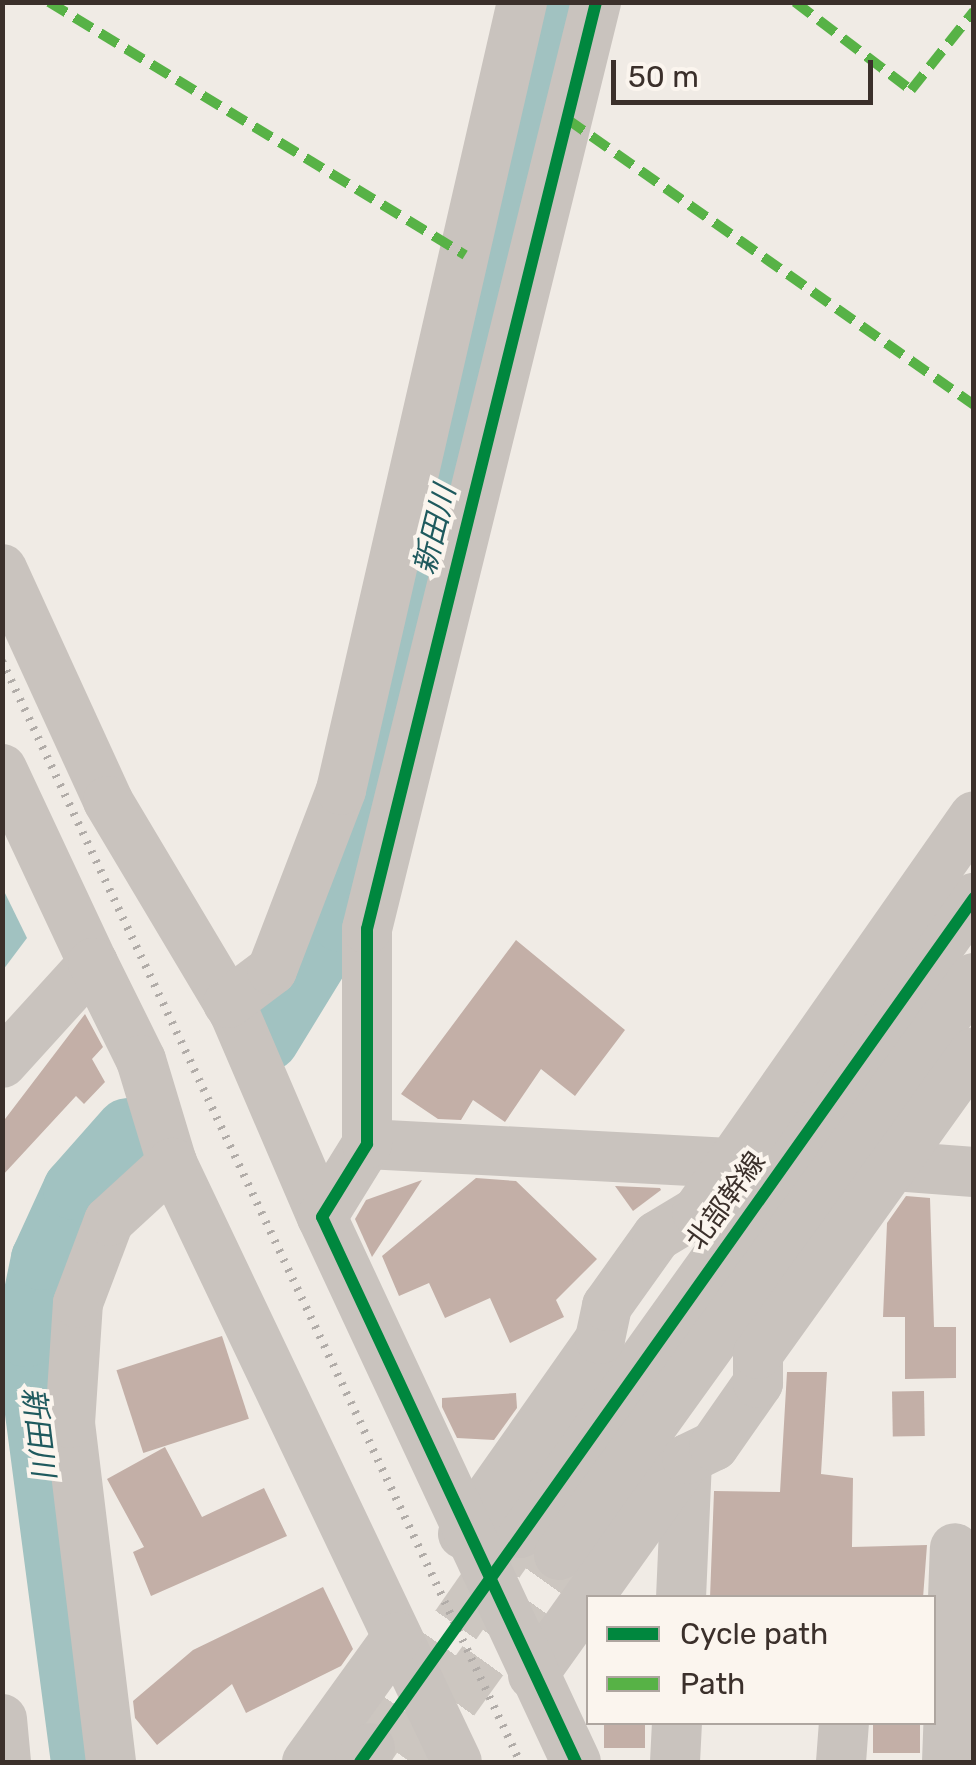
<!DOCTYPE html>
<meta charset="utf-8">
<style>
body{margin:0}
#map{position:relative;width:976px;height:1765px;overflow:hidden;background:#f0ebe5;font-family:Rubik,"Noto Sans JP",sans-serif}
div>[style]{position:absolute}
.water>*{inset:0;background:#a1c2c1}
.river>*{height:62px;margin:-31px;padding:0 31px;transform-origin:31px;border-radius:31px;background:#a1c2c1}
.building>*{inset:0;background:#c3afa7;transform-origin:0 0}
.minor-tunnel>*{height:50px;margin-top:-25px;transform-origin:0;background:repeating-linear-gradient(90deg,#ccc6c0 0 50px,transparent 0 75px)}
.minor>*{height:50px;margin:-25px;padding:0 25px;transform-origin:25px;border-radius:25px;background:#c9c3be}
.rail>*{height:8px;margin-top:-4px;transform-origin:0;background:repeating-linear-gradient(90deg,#b1aca8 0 2.5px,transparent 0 10.5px)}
.quiet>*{height:10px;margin-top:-5px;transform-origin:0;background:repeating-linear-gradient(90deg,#57b246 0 20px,transparent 0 30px)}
.cycleway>*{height:12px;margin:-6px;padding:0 6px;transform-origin:6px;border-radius:6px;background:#00873e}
span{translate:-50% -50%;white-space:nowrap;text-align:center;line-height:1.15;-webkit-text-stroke:8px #fbf5ee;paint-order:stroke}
.street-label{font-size:28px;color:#3b302b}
.water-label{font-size:30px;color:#1f5a5e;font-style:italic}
.frame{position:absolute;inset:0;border:5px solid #3b302b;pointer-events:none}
.legend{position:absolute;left:586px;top:1595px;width:350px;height:130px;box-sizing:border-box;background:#fbf5ee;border:2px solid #aea6a0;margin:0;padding:12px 18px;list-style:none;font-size:30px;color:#3b302b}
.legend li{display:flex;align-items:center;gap:20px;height:50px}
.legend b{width:50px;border:2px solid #aea6a0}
.scale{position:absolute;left:611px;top:60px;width:262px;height:45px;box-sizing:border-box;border:5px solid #3b302b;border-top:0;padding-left:12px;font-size:30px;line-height:35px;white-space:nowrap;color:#3b302b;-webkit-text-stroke:8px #fbf5ee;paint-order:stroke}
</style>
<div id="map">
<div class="water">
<i style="clip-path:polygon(2px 887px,27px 938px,3px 970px,2px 970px)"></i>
</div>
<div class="river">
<i style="left:268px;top:1040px;width:140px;rotate:-58.5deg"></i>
<i style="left:341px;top:921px;width:945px;rotate:-76.42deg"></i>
<i style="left:82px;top:1762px;width:430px;rotate:-97.5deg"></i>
<i style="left:26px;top:1336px;width:79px;rotate:-78.3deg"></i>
<i style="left:42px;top:1259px;width:77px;rotate:-65.4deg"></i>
<i style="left:74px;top:1189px;width:80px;rotate:-48.5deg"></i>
</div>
<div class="building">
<i style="clip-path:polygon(516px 940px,625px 1030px,575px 1096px,541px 1069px,505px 1122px,473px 1100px,461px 1120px,438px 1119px,401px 1094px)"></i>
<i style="clip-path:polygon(85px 1014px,103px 1047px,92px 1059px,105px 1082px,84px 1104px,76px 1096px,2px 1176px,2px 1123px)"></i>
<i style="clip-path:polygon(476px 1178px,516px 1181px,597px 1259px,556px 1300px,564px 1317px,510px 1343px,490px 1298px,445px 1318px,429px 1283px,399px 1296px,382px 1256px)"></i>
<i style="clip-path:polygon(422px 1180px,372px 1257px,355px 1219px,366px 1200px)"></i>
<i style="clip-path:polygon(615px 1186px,660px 1188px,661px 1190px,633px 1211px)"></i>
<i style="clip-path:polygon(906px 1196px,930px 1198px,934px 1327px,956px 1327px,956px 1378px,905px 1379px,905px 1317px,883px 1317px,887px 1223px)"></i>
<i style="left:222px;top:1336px;width:87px;height:111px;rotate:72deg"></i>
<i style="clip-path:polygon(787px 1372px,827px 1372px,821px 1474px,853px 1478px,852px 1547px,927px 1545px,923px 1598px,710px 1598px,714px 1491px,780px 1492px)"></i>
<i style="left:924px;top:1391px;width:45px;height:32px;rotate:89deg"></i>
<i style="clip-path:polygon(516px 1393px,517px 1408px,494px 1440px,457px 1438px,442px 1407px,442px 1398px)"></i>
<i style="clip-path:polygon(165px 1447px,202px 1517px,264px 1488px,287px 1536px,151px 1596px,133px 1552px,144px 1547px,107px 1479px)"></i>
<i style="clip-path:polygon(323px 1587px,353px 1649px,341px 1666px,246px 1713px,232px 1684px,157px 1745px,135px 1718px,133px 1701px,193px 1650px)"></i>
<i style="left:604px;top:1722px;width:41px;height:26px"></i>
<i style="left:873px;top:1722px;width:47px;height:31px"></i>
</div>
<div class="minor-tunnel">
<i style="left:370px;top:1748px;width:250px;rotate:-55.1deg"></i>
<i style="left:410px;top:1762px;width:255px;rotate:-54.3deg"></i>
</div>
<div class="minor">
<i style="left:2px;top:569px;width:255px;rotate:65.4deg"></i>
<i style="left:108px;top:801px;width:246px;rotate:59.2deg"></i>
<i style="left:234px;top:1012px;width:223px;rotate:66.8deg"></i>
<i style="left:2px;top:769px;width:214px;rotate:64.9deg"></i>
<i style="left:93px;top:963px;width:135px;rotate:132.3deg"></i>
<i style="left:93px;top:963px;width:108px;rotate:63.7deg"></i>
<i style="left:141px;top:1060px;width:108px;rotate:73.2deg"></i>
<i style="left:172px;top:1163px;width:663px;rotate:64.56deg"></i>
<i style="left:228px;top:1003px;width:55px;rotate:-36.9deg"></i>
<i style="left:272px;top:970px;width:193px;rotate:-69deg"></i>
<i style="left:341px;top:790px;width:809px;rotate:-77.06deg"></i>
<i style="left:367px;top:1144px;width:363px;rotate:3deg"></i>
<i style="left:894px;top:1166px;width:80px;rotate:4.3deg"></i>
<i style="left:520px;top:1533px;width:781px;rotate:-54.44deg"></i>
<i style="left:463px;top:1534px;width:238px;rotate:-54.9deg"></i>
<i style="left:600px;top:1339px;width:34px;rotate:-78deg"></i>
<i style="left:607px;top:1306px;width:86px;rotate:-54.5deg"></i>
<i style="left:657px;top:1236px;width:47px;rotate:-31deg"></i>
<i style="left:697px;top:1212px;width:483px;rotate:-55deg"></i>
<i style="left:559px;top:1555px;width:711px;rotate:-54.27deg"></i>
<i style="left:681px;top:1598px;width:139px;rotate:-87.5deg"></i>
<i style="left:533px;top:1675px;width:265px;rotate:-54.5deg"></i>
<i style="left:687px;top:1459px;width:30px;rotate:-26deg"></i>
<i style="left:714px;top:1446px;width:77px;rotate:-55.1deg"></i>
<i style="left:758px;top:1383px;width:29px;rotate:-90deg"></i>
<i style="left:758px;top:1354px;width:371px;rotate:-54.4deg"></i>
<i style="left:2px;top:1719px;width:43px;rotate:84.7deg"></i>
<i style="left:111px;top:1762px;width:341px;rotate:-96.9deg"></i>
<i style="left:70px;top:1423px;width:120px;rotate:-86.2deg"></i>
<i style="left:78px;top:1303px;width:88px;rotate:-69.3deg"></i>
<i style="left:109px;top:1221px;width:86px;rotate:-42.6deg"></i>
<i style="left:307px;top:1762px;width:154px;rotate:-54.2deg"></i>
<i style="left:360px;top:1762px;width:17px;rotate:-54deg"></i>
<i style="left:576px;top:1762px;width:601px;rotate:-114.99deg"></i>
<i style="left:322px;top:1217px;width:86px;rotate:-58.3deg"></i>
<i style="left:367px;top:1144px;width:215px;rotate:-90deg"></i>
<i style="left:367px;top:929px;width:955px;rotate:-76.12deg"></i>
<i style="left:675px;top:1762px;width:40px;rotate:-87.1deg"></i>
<i style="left:841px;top:1762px;width:40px;rotate:-85.7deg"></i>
<i style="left:947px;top:1762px;width:214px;rotate:-87.9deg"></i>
</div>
<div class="rail">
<i style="left:2px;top:661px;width:1217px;rotate:64.8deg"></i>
</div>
<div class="quiet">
<i style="left:49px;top:2px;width:487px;rotate:31.3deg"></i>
<i style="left:795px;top:2px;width:146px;rotate:37.2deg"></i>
<i style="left:911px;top:90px;width:101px;rotate:-51.4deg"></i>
<i style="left:567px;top:119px;width:497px;rotate:35.1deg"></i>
</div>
<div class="cycleway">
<i style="left:360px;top:1762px;width:1060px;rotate:-54.6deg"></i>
<i style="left:576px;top:1762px;width:601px;rotate:-114.99deg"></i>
<i style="left:322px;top:1217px;width:86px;rotate:-58.3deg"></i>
<i style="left:367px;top:1144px;width:215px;rotate:-90deg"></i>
<i style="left:367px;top:929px;width:955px;rotate:-76.12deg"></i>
</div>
<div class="street-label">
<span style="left:726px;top:1201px;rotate:-54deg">北部幹線</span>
</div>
<div class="water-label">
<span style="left:435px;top:530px;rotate:-76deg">新田川</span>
<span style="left:38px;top:1432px;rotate:83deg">新田川</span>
</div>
<div class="frame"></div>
<ul class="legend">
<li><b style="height:12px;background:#00873e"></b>Cycle path</li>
<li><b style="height:12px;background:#57b246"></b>Path</li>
</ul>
<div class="scale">50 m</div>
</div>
